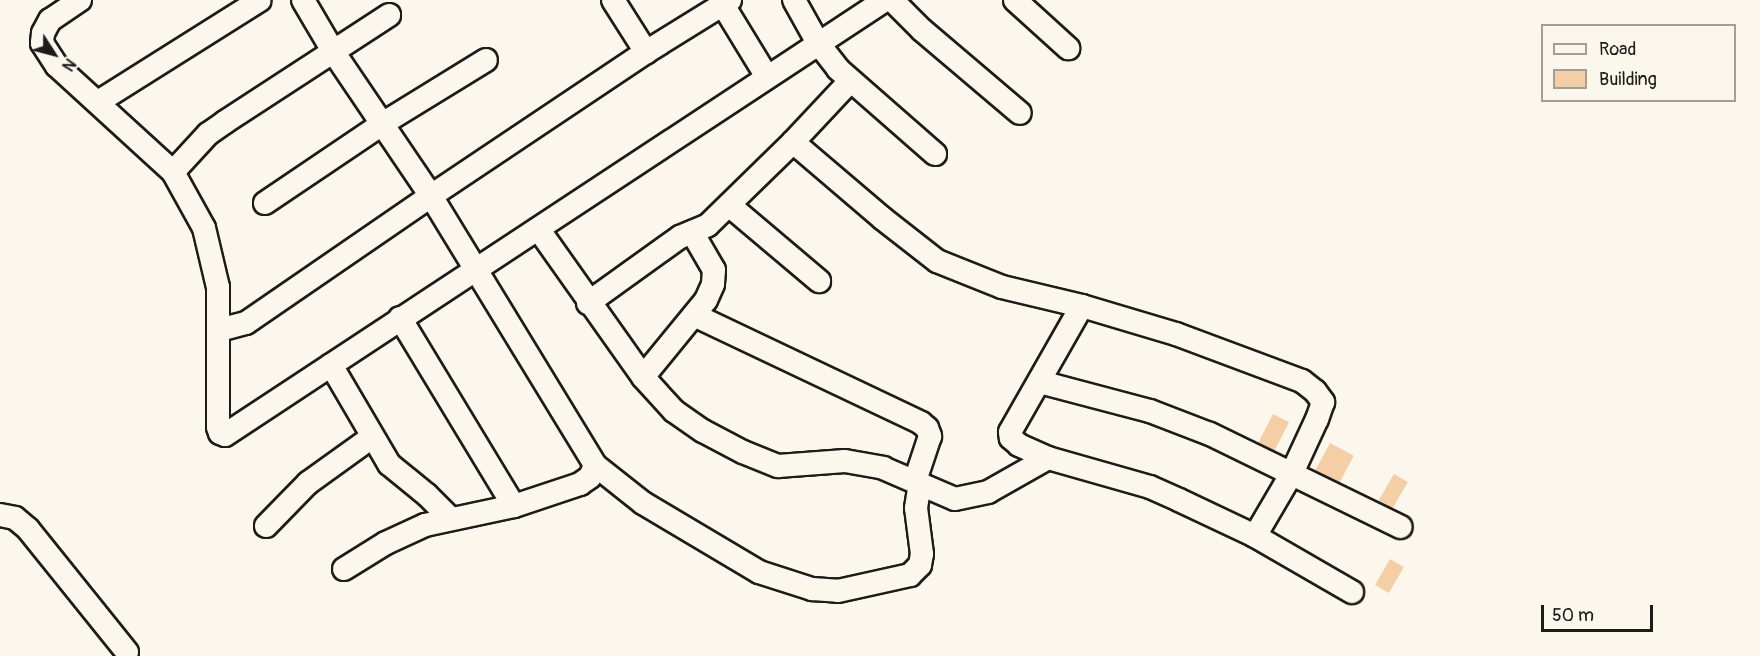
<!DOCTYPE html>
<style>
body{margin:0}
#map{position:relative;width:1760px;height:656px;overflow:hidden;background:#fbf7ec;font-family:Pangolin,sans-serif}
div>[style]{position:absolute}
.building>*{inset:0;background:#f4cea4;transform-origin:0 0}
.roads{filter:drop-shadow(2px 0 #1c1c1c) drop-shadow(-2px 0 #1c1c1c) drop-shadow(0 2px #1c1c1c) drop-shadow(0 -2px #1c1c1c)}
.minor>*{height:22px;margin:-11px;padding:0 11px;transform-origin:11px;border-radius:11px;background:#fbf7ec}
span{translate:-50% -50%;white-space:nowrap;text-align:center;line-height:1.15;-webkit-text-stroke:4.5px #fbf7ec;paint-order:stroke}
.legend{position:absolute;left:1541px;top:24px;width:195px;height:78px;box-sizing:border-box;background:#fbf7ec;border:2px solid #a29f99;margin:0;padding:8px 10px;list-style:none;font-size:18px;color:#1c1c1c}
.legend li{display:flex;align-items:center;gap:12px;height:30px}
.legend b{width:30px;border:2px solid #a29f99}
.north{position:absolute;left:24px;top:24px;width:60px;height:60px;-webkit-text-stroke:4px #fbf7ec;paint-order:stroke;rotate:126deg;font-size:16px;font-weight:700;line-height:24px;text-align:center;color:#1c1c1c}
.north::after{content:'';display:block;margin:auto;width:21px;height:27px;background:#1c1c1c;clip-path:polygon(50% 0,100% 100%,50% 72%,0 100%)}
.scale{position:absolute;left:1541px;top:605px;width:112px;height:27px;box-sizing:border-box;border:3px solid #1c1c1c;border-top:0;padding-left:8px;font-size:18px;line-height:21px;white-space:nowrap;color:#1c1c1c;-webkit-text-stroke:4px #fbf7ec;paint-order:stroke}
</style>
<div id="map">
<div class="building">
<i style="left:1273px;top:414px;width:18px;height:32px;rotate:27deg"></i>
<i style="left:1330px;top:443px;width:27px;height:31px;rotate:28deg"></i>
<i style="left:1394px;top:474px;width:16px;height:31px;rotate:30deg"></i>
<i style="left:1390px;top:559px;width:16px;height:30px;rotate:30deg"></i>
</div>
<div class="roads">
<div class="minor">
<i style="left:80px;top:0;width:36px;rotate:146deg"></i>
<i style="left:50px;top:20px;width:15px;rotate:118deg"></i>
<i style="left:43px;top:33px;width:10px;rotate:96deg"></i>
<i style="left:42px;top:43px;width:27px;rotate:57deg"></i>
<i style="left:57px;top:66px;width:157px;rotate:42.4deg"></i>
<i style="left:173px;top:172px;width:64px;rotate:61deg"></i>
<i style="left:204px;top:228px;width:61px;rotate:76.7deg"></i>
<i style="left:218px;top:287px;width:140px;rotate:90deg"></i>
<i style="left:218px;top:427px;width:6px;rotate:72deg"></i>
<i style="left:220px;top:433px;width:5px;rotate:22deg"></i>
<i style="left:225px;top:435px;width:790px;rotate:-33.39deg"></i>
<i style="left:613px;top:0;width:62px;rotate:57.6deg"></i>
<i style="left:720px;top:0;width:90px;rotate:58.6deg"></i>
<i style="left:730px;top:0;width:99px;rotate:148.2deg"></i>
<i style="left:646px;top:52px;width:259px;rotate:146.2deg"></i>
<i style="left:431px;top:196px;width:315px;rotate:58.6deg"></i>
<i style="left:595px;top:465px;width:61px;rotate:38.4deg"></i>
<i style="left:643px;top:503px;width:135px;rotate:30.7deg"></i>
<i style="left:759px;top:572px;width:56px;rotate:17.8deg"></i>
<i style="left:812px;top:589px;width:26px;rotate:4deg"></i>
<i style="left:838px;top:591px;width:74px;rotate:-12.5deg"></i>
<i style="left:910px;top:575px;width:14px;rotate:-45deg"></i>
<i style="left:920px;top:565px;width:11px;rotate:-80deg"></i>
<i style="left:922px;top:554px;width:46px;rotate:-97.4deg"></i>
<i style="left:916px;top:508px;width:24px;rotate:-81deg"></i>
<i style="left:794px;top:0;width:49px;rotate:60.8deg"></i>
<i style="left:818px;top:43px;width:33px;rotate:52deg"></i>
<i style="left:838px;top:69px;width:129px;rotate:41.2deg"></i>
<i style="left:892px;top:0;width:42px;rotate:45deg"></i>
<i style="left:922px;top:30px;width:128px;rotate:40.3deg"></i>
<i style="left:1015px;top:0;width:72px;rotate:42.2deg"></i>
<i style="left:98px;top:102px;width:191px;rotate:-32.2deg"></i>
<i style="left:793px;top:142px;width:117px;rotate:40.5deg"></i>
<i style="left:882px;top:218px;width:70px;rotate:38deg"></i>
<i style="left:937px;top:261px;width:70px;rotate:21.8deg"></i>
<i style="left:1002px;top:287px;width:82px;rotate:13.4deg"></i>
<i style="left:1082px;top:306px;width:98px;rotate:16.6deg"></i>
<i style="left:1176px;top:334px;width:134px;rotate:20.5deg"></i>
<i style="left:1302px;top:381px;width:16px;rotate:38deg"></i>
<i style="left:1315px;top:391px;width:14px;rotate:54deg"></i>
<i style="left:1323px;top:402px;width:18px;rotate:109deg"></i>
<i style="left:1317px;top:419px;width:60px;rotate:114.8deg"></i>
<i style="left:1292px;top:473px;width:73px;rotate:120.4deg"></i>
<i style="left:173px;top:172px;width:52px;rotate:-47.4deg"></i>
<i style="left:208px;top:134px;width:21px;rotate:-35deg"></i>
<i style="left:225px;top:122px;width:196px;rotate:-33.1deg"></i>
<i style="left:265px;top:203px;width:141px;rotate:-34deg"></i>
<i style="left:382px;top:124px;width:122px;rotate:-31.6deg"></i>
<i style="left:729px;top:205px;width:118px;rotate:40.2deg"></i>
<i style="left:539px;top:230px;width:180px;rotate:54.7deg"></i>
<i style="left:643px;top:377px;width:46px;rotate:47.6deg"></i>
<i style="left:674px;top:411px;width:35px;rotate:35deg"></i>
<i style="left:703px;top:431px;width:45px;rotate:27.7deg"></i>
<i style="left:743px;top:452px;width:38px;rotate:22deg"></i>
<i style="left:778px;top:466px;width:67px;rotate:-4.3deg"></i>
<i style="left:845px;top:461px;width:39px;rotate:10deg"></i>
<i style="left:883px;top:468px;width:78px;rotate:23.3deg"></i>
<i style="left:955px;top:499px;width:34px;rotate:-12deg"></i>
<i style="left:988px;top:492px;width:69px;rotate:-29.5deg"></i>
<i style="left:1048px;top:458px;width:106px;rotate:15.9deg"></i>
<i style="left:1150px;top:487px;width:32px;rotate:24deg"></i>
<i style="left:1179px;top:500px;width:84px;rotate:25.3deg"></i>
<i style="left:1255px;top:536px;width:112px;rotate:30deg"></i>
<i style="left:588px;top:303px;width:113px;rotate:-35.7deg"></i>
<i style="left:680px;top:237px;width:30px;rotate:-23deg"></i>
<i style="left:708px;top:225px;width:119px;rotate:-44.3deg"></i>
<i style="left:793px;top:142px;width:83px;rotate:-46.9deg"></i>
<i style="left:694px;top:315px;width:251px;rotate:25.4deg"></i>
<i style="left:921px;top:423px;width:8px;rotate:40deg"></i>
<i style="left:927px;top:428px;width:9px;rotate:69deg"></i>
<i style="left:930px;top:436px;width:47px;rotate:108.4deg"></i>
<i style="left:400px;top:318px;width:220px;rotate:58.8deg"></i>
<i style="left:219px;top:330px;width:28px;rotate:-15deg"></i>
<i style="left:246px;top:323px;width:224px;rotate:-34.5deg"></i>
<i style="left:431px;top:196px;width:175px;rotate:-124.1deg"></i>
<i style="left:333px;top:51px;width:59px;rotate:-120.5deg"></i>
<i style="left:331px;top:365px;width:115px;rotate:59.6deg"></i>
<i style="left:389px;top:464px;width:49px;rotate:39.2deg"></i>
<i style="left:427px;top:495px;width:34px;rotate:45deg"></i>
<i style="left:643px;top:377px;width:99px;rotate:-50.7deg"></i>
<i style="left:706px;top:300px;width:17px;rotate:-66deg"></i>
<i style="left:713px;top:284px;width:14px;rotate:-86deg"></i>
<i style="left:714px;top:270px;width:44px;rotate:-120.1deg"></i>
<i style="left:1040px;top:382px;width:114px;rotate:14.8deg"></i>
<i style="left:1150px;top:411px;width:64px;rotate:21deg"></i>
<i style="left:1210px;top:434px;width:212px;rotate:26deg"></i>
<i style="left:1048px;top:458px;width:32px;rotate:-156deg"></i>
<i style="left:1019px;top:445px;width:11px;rotate:-139deg"></i>
<i style="left:1011px;top:438px;width:6px;rotate:-99deg"></i>
<i style="left:1010px;top:432px;width:145px;rotate:-60.3deg"></i>
<i style="left:0;top:515px;width:15px;rotate:11deg"></i>
<i style="left:15px;top:518px;width:17px;rotate:40deg"></i>
<i style="left:28px;top:529px;width:158px;rotate:51.2deg"></i>
<i style="left:266px;top:526px;width:60px;rotate:-45.7deg"></i>
<i style="left:308px;top:483px;width:79px;rotate:-35.7deg"></i>
<i style="left:344px;top:569px;width:49px;rotate:-31.8deg"></i>
<i style="left:386px;top:543px;width:43px;rotate:-24.8deg"></i>
<i style="left:425px;top:525px;width:91px;rotate:-12.1deg"></i>
<i style="left:514px;top:506px;width:70px;rotate:-18.4deg"></i>
<i style="left:580px;top:484px;width:12px;rotate:-35deg"></i>
<i style="left:590px;top:477px;width:13px;rotate:-67deg"></i>
</div>
</div>
<ul class="legend">
<li><b style="height:8px;background:#fbf7ec"></b>Road</li>
<li><b style="height:16px;background:#f4cea4"></b>Building</li>
</ul>
<div class="north">N</div>
<div class="scale">50 m</div>
</div>
